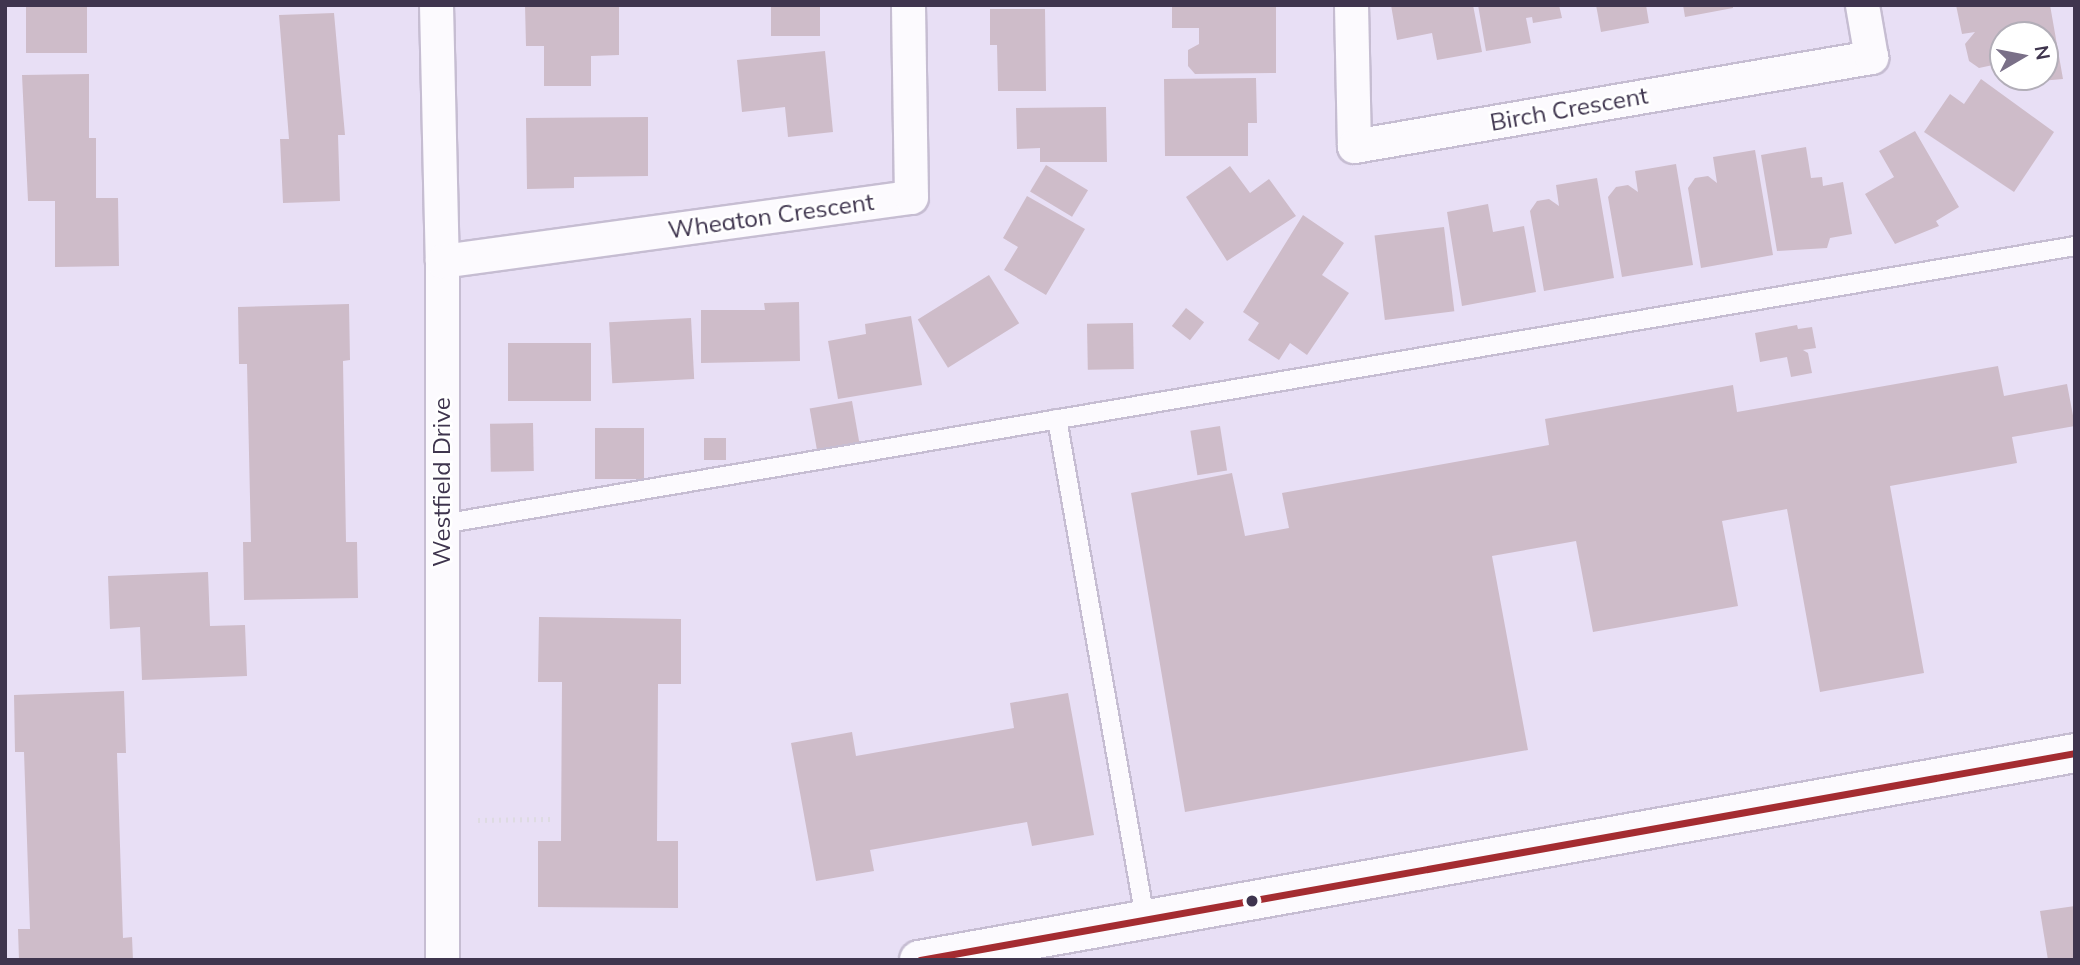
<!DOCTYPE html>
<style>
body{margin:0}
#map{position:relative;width:2080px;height:965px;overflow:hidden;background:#e8dff5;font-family:Mulish,sans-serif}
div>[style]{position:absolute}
.building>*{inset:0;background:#cebcc9;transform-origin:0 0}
.path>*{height:4.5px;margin-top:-2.25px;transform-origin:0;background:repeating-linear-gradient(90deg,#dedbe2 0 2px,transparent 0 7px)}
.roads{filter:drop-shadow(2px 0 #c6bdd2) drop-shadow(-2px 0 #c6bdd2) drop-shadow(0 2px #c6bdd2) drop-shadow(0 -2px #c6bdd2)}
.lane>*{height:18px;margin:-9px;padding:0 9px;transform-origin:9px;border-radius:9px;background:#fcfafe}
.street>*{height:33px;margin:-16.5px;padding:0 16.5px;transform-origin:16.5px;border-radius:16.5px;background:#fcfafe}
.secondary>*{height:38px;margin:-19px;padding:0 19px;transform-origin:19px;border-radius:19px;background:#fcfafe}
.bus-1>*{height:7px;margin:-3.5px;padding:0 3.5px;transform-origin:3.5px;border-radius:3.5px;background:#a42c31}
.dots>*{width:19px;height:19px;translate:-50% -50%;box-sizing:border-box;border:4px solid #fff;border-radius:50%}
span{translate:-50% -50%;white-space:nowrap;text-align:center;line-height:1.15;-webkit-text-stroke:5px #fff;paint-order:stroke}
.street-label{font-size:24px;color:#3f354e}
.frame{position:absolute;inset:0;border:7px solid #3f354e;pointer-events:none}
.north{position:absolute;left:1989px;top:21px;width:70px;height:70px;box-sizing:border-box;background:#fff;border:2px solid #b2aeb8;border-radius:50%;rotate:80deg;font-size:19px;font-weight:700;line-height:28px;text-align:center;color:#3f354e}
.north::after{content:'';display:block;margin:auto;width:24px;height:32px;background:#7a7088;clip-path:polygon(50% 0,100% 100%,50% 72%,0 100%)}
</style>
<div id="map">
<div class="building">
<i style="left:26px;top:5px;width:61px;height:48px"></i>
<i style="clip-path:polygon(525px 5px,619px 5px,619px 55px,591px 56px,591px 86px,544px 86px,544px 46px,526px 46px)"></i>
<i style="left:771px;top:5px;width:49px;height:31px"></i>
<i style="clip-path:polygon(1172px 5px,1276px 5px,1276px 73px,1195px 74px,1188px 66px,1188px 50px,1199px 44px,1199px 28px,1172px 28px)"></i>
<i style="clip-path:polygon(1391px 5px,1473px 5px,1482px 52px,1437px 60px,1432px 33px,1397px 40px)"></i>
<i style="clip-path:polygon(1478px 5px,1559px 5px,1562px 18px,1533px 23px,1532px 17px,1526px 18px,1531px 43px,1486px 51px)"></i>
<i style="clip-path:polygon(1596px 5px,1646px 5px,1649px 23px,1601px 32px)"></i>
<i style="clip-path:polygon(1683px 5px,1733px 5px,1733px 8px,1685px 17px)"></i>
<i style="clip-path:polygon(1956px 5px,2050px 5px,2063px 79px,2018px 83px,2017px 77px,2045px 77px,2045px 35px,2003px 35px,2003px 74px,1993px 65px,1979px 68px,1969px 61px,1965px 44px,1975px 32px,1962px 34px)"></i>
<i style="clip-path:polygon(990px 9px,1045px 9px,1046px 91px,998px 91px,997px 45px,990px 45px)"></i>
<i style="clip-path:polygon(334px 13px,345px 135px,338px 135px,340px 201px,283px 203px,280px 139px,289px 139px,279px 15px)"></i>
<i style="clip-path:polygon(825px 51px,833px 132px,788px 137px,785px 107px,742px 112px,737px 60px)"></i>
<i style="clip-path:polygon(89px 74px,89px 138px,96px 138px,96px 198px,118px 198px,119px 266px,55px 267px,55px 201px,28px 201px,22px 75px)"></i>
<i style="clip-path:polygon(1256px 78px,1257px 123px,1248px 123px,1248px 156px,1165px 156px,1164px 79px)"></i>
<i style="clip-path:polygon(1981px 79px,2054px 132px,2014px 192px,1924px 132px,1950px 94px,1964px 104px)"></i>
<i style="clip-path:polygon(1106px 107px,1107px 162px,1040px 162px,1040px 148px,1017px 149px,1016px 108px)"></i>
<i style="clip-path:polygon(648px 117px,648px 176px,574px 177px,574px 188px,527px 189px,526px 118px)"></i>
<i style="clip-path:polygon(1915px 131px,1959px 207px,1936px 221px,1939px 226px,1895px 244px,1865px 194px,1894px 177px,1879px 151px)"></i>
<i style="clip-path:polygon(1806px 147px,1811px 178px,1822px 177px,1823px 186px,1843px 182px,1852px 234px,1830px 238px,1827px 248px,1777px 251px,1761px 155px)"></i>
<i style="clip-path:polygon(1755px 150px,1773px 255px,1701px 268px,1688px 188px,1695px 178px,1708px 176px,1717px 183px,1713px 157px)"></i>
<i style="clip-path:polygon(1676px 164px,1693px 265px,1622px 277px,1608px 197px,1616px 187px,1628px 185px,1638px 192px,1635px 171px)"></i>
<i style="left:1046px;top:165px;width:49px;height:31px;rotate:31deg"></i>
<i style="clip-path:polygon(1230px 166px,1250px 193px,1269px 179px,1296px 216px,1227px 261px,1186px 197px)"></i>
<i style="clip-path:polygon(1597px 178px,1614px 278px,1544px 291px,1530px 211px,1537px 201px,1549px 199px,1559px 206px,1556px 185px)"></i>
<i style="clip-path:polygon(1027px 196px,1085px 229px,1046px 295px,1004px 270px,1018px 247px,1003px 238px)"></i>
<i style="clip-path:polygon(1488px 204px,1493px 232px,1524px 226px,1536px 292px,1462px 306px,1447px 212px)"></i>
<i style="clip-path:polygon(1303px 215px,1344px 243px,1322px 275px,1349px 293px,1307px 355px,1290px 343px,1279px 360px,1248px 340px,1259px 323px,1243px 312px)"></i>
<i style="left:1444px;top:227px;width:85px;height:70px;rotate:83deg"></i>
<i style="left:989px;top:275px;width:57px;height:84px;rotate:58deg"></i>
<i style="clip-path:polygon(799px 302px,800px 361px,701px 363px,701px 310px,765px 310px,764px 303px)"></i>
<i style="clip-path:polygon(349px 304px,350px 360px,343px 361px,346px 542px,357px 542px,358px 598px,244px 600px,243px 542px,251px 542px,247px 364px,239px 364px,238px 307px)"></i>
<i style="left:1186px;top:308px;width:23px;height:23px;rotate:38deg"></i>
<i style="clip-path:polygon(911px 316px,922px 385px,838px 399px,828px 341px,866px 334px,865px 324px)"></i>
<i style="left:691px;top:318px;width:61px;height:82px;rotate:87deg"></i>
<i style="left:1133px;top:323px;width:46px;height:46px;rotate:89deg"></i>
<i style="clip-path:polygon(1797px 325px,1798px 329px,1812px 327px,1816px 348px,1803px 350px,1808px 353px,1812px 373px,1791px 377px,1787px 357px,1760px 362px,1755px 333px)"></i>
<i style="left:591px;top:343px;width:58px;height:83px;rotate:90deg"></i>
<i style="clip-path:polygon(1998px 366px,2004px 396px,2067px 384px,2075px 426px,2012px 437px,2017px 463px,1890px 486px,1924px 673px,1820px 692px,1787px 509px,1722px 521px,1738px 606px,1593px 632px,1576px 541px,1492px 556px,1528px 750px,1185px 812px,1131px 493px,1232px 473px,1245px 536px,1289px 528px,1282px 493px,1549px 445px,1545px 419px,1733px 385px,1737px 412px)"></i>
<i style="left:852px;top:401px;width:45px;height:43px;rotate:80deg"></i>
<i style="left:533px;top:423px;width:48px;height:43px;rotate:89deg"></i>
<i style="left:1220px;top:426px;width:45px;height:30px;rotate:81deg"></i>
<i style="left:595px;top:428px;width:49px;height:51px"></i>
<i style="left:704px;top:438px;width:22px;height:22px"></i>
<i style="clip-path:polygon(208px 572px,210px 626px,245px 625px,247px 676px,142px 680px,140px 627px,110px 629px,108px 576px)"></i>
<i style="clip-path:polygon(539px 617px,681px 619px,681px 684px,658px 684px,657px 841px,678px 841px,678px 908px,538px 907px,538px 841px,561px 841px,562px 682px,538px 682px)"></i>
<i style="clip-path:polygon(124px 691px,126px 753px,117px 753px,123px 938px,132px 937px,133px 960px,19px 960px,18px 929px,30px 929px,24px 752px,15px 752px,14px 695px)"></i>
<i style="clip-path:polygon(1068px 693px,1094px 835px,1032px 846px,1027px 822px,870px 850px,874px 871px,816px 881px,791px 743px,852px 732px,856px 756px,1014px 728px,1010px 703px)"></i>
<i style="clip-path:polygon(2075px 906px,2075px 960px,2048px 960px,2040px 911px)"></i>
</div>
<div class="path">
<i style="left:478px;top:820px;width:73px;rotate:-0.8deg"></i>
</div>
<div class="roads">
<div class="lane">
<i style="left:1057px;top:419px;width:507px;rotate:80deg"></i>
<i style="left:442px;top:524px;width:1656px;rotate:-9.66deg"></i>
</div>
<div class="street">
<i style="left:436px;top:5px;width:256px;rotate:88.7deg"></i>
<i style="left:442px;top:261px;width:699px;rotate:90deg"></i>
<i style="left:1351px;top:5px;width:141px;rotate:88.8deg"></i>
<i style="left:1354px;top:146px;width:525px;rotate:-9.77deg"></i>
<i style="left:1871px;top:57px;width:53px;rotate:-99.8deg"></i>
<i style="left:442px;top:261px;width:473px;rotate:-7.8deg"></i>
<i style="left:911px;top:197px;width:192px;rotate:-90.9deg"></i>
</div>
<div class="secondary">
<i style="left:919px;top:960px;width:1174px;rotate:-10.15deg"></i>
</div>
</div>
<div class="bus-1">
<i style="left:920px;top:960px;width:1173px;rotate:-10.16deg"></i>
</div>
<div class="dots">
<i style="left:1252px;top:901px;background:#3f354e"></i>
</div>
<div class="street-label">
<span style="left:1569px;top:109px;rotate:-10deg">Birch Crescent</span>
<span style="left:771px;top:216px;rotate:-8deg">Wheaton Crescent</span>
<span style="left:442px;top:482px;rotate:-90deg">Westfield Drive</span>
</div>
<div class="frame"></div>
<div class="north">N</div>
</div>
